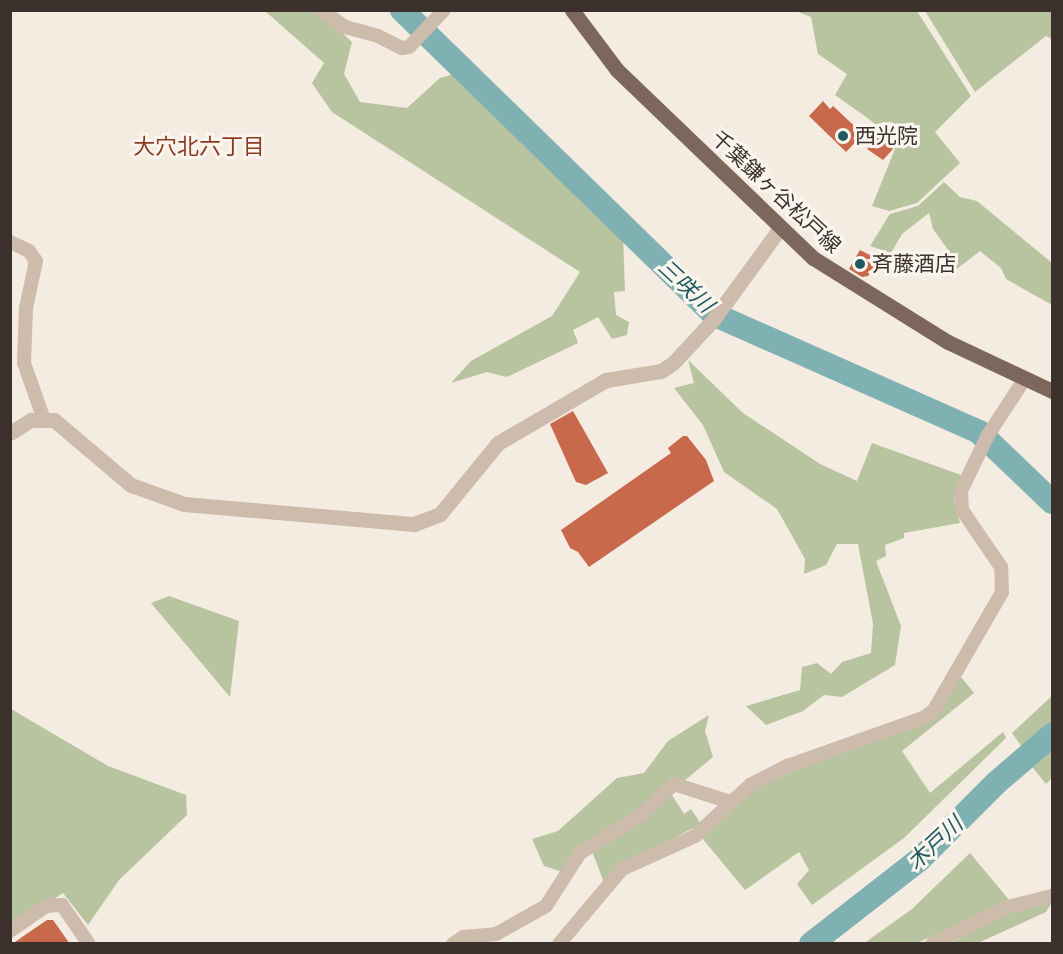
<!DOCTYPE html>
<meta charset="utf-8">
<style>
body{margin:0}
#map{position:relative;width:1063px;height:954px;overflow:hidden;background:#f4ebe1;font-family:"PT Sans","Noto Sans JP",sans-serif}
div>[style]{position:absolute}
.green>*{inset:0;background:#b8c4a0}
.river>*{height:24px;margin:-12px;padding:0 12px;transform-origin:12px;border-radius:12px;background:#7fb0b2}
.building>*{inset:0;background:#c8694b}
.minor>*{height:14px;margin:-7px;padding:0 7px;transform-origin:7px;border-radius:7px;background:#cdbbac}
.tertiary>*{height:15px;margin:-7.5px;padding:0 7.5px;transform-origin:7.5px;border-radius:7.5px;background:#cdbbac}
.primary>*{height:15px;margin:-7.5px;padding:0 7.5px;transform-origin:7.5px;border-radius:7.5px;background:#7d675c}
.dots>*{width:16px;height:16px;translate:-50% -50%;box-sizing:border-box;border:3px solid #fbf5ee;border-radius:50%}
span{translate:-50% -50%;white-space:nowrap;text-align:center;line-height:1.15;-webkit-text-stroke:6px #fbf5ee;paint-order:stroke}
.poi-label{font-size:21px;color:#3b302b}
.left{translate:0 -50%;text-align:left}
.street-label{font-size:21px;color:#3b302b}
.neighbourhood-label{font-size:22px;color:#8c3b22}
.water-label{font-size:22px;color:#1f5a5e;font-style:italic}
.frame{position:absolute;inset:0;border:12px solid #3b302b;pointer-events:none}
</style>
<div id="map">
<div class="green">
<i style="clip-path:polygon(265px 11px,319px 11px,352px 42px,344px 74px,360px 102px,407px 108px,440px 78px,458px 73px,623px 236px,625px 291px,614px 292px,616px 315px,629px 322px,627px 335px,612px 339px,598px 317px,573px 330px,578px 343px,507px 377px,487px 372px,451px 383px,471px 361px,552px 316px,580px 272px,332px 112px,312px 83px,324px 63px)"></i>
<i style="clip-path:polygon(796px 11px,917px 11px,971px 96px,935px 132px,960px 163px,917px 203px,889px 211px,872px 206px,895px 149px,873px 122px,835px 95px,847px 74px,818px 54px,811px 17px)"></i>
<i style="clip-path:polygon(925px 11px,1052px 11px,1052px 39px,1046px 36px,975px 92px)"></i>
<i style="clip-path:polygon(944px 182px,960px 197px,977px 201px,1052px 263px,1052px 305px,1006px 279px,1001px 268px,980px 251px,954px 271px,944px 264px,949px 251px,933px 229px,929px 213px,902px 234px,891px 253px,870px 246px,890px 214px,918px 206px)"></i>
<i style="clip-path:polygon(688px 360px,743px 413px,820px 464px,857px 481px,872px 443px,961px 475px,954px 501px,960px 523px,904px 533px,904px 538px,885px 545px,886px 556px,876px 561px,901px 626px,895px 665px,842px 697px,824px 695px,803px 711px,766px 725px,746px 706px,800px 690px,802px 667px,817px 663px,831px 674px,842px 662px,871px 653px,873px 624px,858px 544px,837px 544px,826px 565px,804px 574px,805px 559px,777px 509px,724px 472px,703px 425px,674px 388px,694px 383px)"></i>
<i style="clip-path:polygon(169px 596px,239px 621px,230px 697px,151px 603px)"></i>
<i style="clip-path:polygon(961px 677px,974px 693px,902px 751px,930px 793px,1003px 732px,1006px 738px,904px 838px,812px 905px,797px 884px,809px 870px,799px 852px,745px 890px,702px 838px,755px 789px,793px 771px,934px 718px)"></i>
<i style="clip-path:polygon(1052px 696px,1052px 731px,1026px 753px,1012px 733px)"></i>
<i style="clip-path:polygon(11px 709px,108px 766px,186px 795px,187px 815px,119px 880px,88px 925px,63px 893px,11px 927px)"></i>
<i style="clip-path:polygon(709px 715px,705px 731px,713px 757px,684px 781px,670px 778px,651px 804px,593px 842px,578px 846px,566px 873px,544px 866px,532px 839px,558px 831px,617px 778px,644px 773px,668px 741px)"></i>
<i style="clip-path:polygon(1052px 745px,1052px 778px,1046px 784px,1029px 763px)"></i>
<i style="clip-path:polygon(670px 792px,684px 814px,691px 809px,701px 824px,622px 865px,603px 880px,592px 851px)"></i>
<i style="clip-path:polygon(970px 853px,1010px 901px,917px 943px,863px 944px,912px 909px)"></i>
<i style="clip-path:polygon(1052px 902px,1046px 912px,978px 943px,949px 944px,1010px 911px)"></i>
</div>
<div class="river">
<i style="left:402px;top:10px;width:435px;rotate:44.3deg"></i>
<i style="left:713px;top:314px;width:291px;rotate:23.9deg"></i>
<i style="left:979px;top:432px;width:101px;rotate:43.8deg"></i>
<i style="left:811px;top:944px;width:137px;rotate:-37.9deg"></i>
<i style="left:919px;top:860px;width:109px;rotate:-45deg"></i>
<i style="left:996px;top:783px;width:74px;rotate:-40.6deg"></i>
</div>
<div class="building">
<i style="clip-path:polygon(823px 101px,830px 109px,833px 106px,863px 134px,846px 152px,809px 116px)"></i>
<i style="clip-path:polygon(880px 136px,893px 149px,883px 160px,867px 149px)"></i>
<i style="clip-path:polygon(860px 250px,878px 259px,868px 276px,862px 277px,849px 269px)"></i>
<i style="clip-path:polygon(573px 411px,608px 473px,586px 485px,576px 482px,550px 424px)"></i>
<i style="clip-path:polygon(683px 436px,687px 436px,706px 460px,714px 481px,589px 567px,578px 552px,570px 548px,561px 530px,671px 453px,668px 448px)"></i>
<i style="clip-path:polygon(47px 920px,53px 920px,70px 944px,12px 944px)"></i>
</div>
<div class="minor">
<i style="left:321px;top:10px;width:29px;rotate:35deg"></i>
<i style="left:345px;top:27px;width:34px;rotate:15deg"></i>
<i style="left:378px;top:36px;width:27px;rotate:27deg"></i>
<i style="left:402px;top:48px;width:7px;rotate:-8deg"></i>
<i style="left:409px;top:47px;width:51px;rotate:-46.6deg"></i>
<i style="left:10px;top:242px;width:21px;rotate:25deg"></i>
<i style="left:29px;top:251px;width:12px;rotate:55deg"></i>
<i style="left:36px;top:261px;width:48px;rotate:102deg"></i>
<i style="left:26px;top:308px;width:55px;rotate:92.1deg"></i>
<i style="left:24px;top:363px;width:57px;rotate:70.6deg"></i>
<i style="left:10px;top:931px;width:44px;rotate:-34.8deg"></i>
<i style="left:46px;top:906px;width:16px;rotate:-4deg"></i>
<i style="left:62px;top:905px;width:47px;rotate:55.3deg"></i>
<i style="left:453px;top:944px;width:12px;rotate:-35deg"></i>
<i style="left:463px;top:937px;width:33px;rotate:-5deg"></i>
<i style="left:496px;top:934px;width:57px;rotate:-29.2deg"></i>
<i style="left:546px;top:906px;width:63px;rotate:-57.3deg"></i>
<i style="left:580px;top:853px;width:72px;rotate:-31.9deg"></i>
<i style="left:641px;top:815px;width:45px;rotate:-43.2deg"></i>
<i style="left:674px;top:784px;width:59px;rotate:17.8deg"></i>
<i style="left:559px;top:944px;width:98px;rotate:-50deg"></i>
<i style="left:622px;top:869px;width:80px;rotate:-24.3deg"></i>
<i style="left:695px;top:836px;width:75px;rotate:-42.8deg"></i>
<i style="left:750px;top:785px;width:42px;rotate:-27.2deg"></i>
<i style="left:787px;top:766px;width:146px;rotate:-19.5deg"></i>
<i style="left:925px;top:717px;width:11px;rotate:-38deg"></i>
<i style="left:934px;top:710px;width:136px;rotate:-60deg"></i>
<i style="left:1002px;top:592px;width:25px;rotate:-92deg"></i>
<i style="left:1001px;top:567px;width:69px;rotate:-124.4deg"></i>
<i style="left:962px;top:510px;width:19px;rotate:-93deg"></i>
<i style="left:961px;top:491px;width:62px;rotate:-64.3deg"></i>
<i style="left:988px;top:435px;width:66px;rotate:-56.8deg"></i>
<i style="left:932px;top:944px;width:85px;rotate:-26deg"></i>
<i style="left:1008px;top:907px;width:45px;rotate:-14deg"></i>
</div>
<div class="tertiary">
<i style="left:10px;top:433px;width:25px;rotate:-32deg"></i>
<i style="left:31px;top:420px;width:23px"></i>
<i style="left:54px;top:420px;width:101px;rotate:40.2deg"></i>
<i style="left:131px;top:485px;width:56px;rotate:19.7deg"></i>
<i style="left:184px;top:504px;width:231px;rotate:5deg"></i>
<i style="left:414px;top:524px;width:28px;rotate:-21deg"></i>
<i style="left:440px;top:514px;width:92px;rotate:-50.8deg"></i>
<i style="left:498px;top:443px;width:125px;rotate:-30.3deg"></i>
<i style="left:606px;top:380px;width:56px;rotate:-9.3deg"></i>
<i style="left:661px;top:371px;width:14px;rotate:-34deg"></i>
<i style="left:673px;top:363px;width:59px;rotate:-47.1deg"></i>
<i style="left:713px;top:320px;width:114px;rotate:-53.9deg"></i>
</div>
<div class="primary">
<i style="left:572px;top:10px;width:75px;rotate:53.1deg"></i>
<i style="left:617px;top:70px;width:272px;rotate:43.8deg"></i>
<i style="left:813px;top:258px;width:159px;rotate:31.9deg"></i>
<i style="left:948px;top:342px;width:115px;rotate:25.2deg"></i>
</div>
<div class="dots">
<i style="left:843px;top:136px;background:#1f5a5e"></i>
<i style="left:860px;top:264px;background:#1f5a5e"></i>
</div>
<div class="poi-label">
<span class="left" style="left:855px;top:136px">西光院</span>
<span class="left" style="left:872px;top:264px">斉藤酒店</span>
</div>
<div class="street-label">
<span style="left:776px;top:192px;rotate:43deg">千葉鎌ヶ谷松戸線</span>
</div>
<div class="neighbourhood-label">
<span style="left:199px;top:147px">大穴北六丁目</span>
</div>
<div class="water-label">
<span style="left:686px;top:286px;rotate:43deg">三咲川</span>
<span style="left:935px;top:843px;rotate:-43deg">木戸川</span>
</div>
<div class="frame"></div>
</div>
